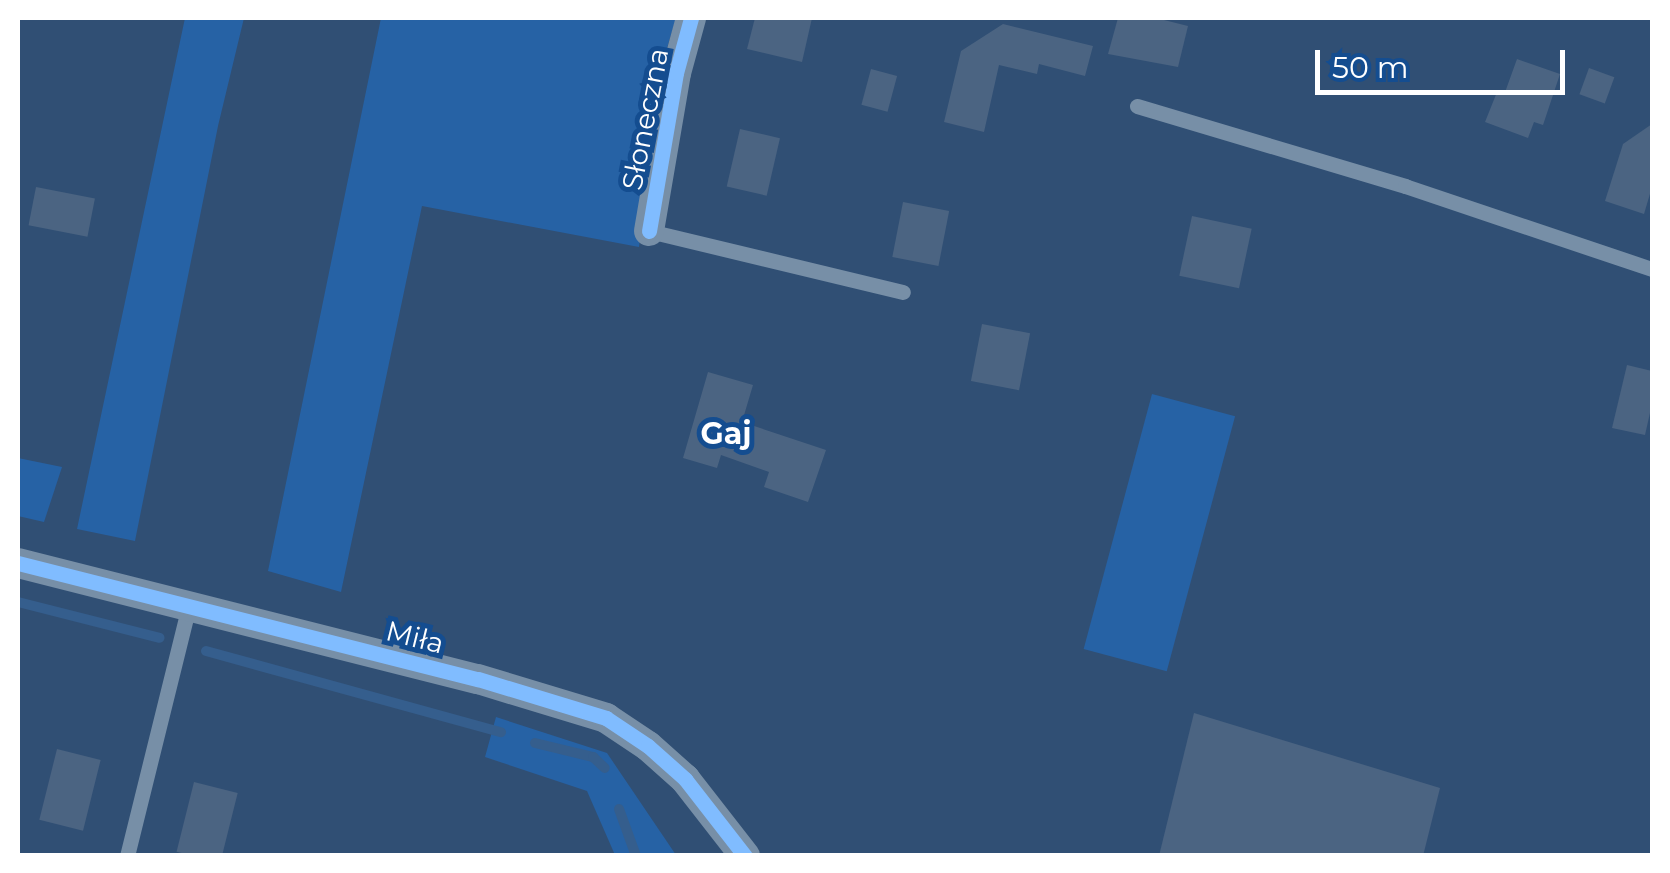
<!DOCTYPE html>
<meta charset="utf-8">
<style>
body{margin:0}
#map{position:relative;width:1670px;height:873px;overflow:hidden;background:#304f74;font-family:Montserrat,sans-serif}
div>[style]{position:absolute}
.green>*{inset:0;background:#2662a5;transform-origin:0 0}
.stream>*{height:10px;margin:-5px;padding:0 5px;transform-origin:5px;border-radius:5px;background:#355e8d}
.building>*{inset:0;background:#4b6482;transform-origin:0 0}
.service>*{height:15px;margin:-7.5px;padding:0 7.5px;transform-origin:7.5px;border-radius:7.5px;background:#778fa7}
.minor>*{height:30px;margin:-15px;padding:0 15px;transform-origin:15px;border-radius:15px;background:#778fa7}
.cycleway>*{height:15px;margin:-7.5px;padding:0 7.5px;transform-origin:7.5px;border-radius:7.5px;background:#80bcff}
span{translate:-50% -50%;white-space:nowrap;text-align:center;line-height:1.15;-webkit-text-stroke:10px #144d90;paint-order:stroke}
.street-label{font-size:28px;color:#fff}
.neighbourhood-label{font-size:30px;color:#fff;font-weight:700}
.frame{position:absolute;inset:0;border:20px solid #fff;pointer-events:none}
.scale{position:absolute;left:1315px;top:50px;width:250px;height:45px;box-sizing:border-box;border:5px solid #fff;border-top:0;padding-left:12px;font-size:30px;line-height:35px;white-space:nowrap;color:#fff;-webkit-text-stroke:8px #144d90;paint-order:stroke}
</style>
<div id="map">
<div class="green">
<i style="clip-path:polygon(185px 18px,244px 18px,218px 126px,135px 541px,77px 529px)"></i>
<i style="clip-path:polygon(381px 18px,676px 18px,662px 65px,639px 247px,422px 206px,341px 592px,268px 571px)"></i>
<i style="left:1152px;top:394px;width:86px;height:264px;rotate:15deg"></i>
<i style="clip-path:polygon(18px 458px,62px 467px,44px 522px,18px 516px)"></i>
<i style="clip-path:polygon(496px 717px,607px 753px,676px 855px,615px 855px,587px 791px,485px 757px)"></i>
</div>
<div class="stream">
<i style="left:18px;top:602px;width:146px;rotate:14.2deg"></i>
<i style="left:206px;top:651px;width:306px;rotate:15.4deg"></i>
<i style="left:535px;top:743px;width:60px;rotate:13.6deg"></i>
<i style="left:593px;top:757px;width:16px;rotate:43deg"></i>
<i style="left:619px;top:809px;width:50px;rotate:70.1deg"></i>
</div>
<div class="building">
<i style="clip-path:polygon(755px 18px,812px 18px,802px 62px,747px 49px)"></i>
<i style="clip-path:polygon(1118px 18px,1156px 18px,1188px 26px,1178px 67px,1108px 54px)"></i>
<i style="clip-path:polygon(1003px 24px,1093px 46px,1085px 76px,1039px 64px,1037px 74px,999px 65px,984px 132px,944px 122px,961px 51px)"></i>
<i style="clip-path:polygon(1517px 59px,1560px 74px,1543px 125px,1534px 122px,1528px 138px,1485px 122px,1497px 92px,1504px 95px)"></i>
<i style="left:1589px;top:68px;width:27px;height:28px;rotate:20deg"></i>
<i style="left:871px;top:69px;width:27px;height:37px;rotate:15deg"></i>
<i style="clip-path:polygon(1652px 124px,1652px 187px,1644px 214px,1605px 201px,1623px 144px)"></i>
<i style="left:740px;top:129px;width:41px;height:59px;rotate:13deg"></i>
<i style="left:36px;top:187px;width:60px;height:39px;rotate:11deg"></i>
<i style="left:903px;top:202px;width:47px;height:56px;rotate:11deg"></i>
<i style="left:1192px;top:216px;width:61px;height:61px;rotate:12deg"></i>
<i style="left:982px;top:324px;width:49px;height:58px;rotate:11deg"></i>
<i style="clip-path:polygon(1627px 365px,1652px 371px,1652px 404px,1645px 435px,1612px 428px)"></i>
<i style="clip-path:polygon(708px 372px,753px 385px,742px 422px,826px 450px,808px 502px,764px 487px,769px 472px,721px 455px,717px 468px,683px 458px)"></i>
<i style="clip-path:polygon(1194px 713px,1440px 788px,1423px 856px,1159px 856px)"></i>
<i style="left:57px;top:749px;width:45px;height:73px;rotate:14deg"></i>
<i style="left:194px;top:782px;width:45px;height:72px;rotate:14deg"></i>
</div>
<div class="service">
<i style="left:1137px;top:106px;width:280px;rotate:16.6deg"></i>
<i style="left:1405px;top:186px;width:261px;rotate:18.6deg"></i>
<i style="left:649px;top:231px;width:261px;rotate:13.5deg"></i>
<i style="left:127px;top:856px;width:259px;rotate:-76.1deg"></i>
</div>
<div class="minor">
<i style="left:649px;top:231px;width:160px;rotate:-80.3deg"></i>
<i style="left:676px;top:73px;width:57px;rotate:-74.7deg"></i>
<i style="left:18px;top:563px;width:474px;rotate:14.2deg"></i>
<i style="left:478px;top:679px;width:134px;rotate:16.9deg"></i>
<i style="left:606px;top:718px;width:50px;rotate:33.7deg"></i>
<i style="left:648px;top:746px;width:50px;rotate:41.7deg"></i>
<i style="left:685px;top:779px;width:98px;rotate:52.1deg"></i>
</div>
<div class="cycleway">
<i style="left:649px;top:231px;width:160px;rotate:-80.3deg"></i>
<i style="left:676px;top:73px;width:57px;rotate:-74.7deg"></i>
<i style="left:18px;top:563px;width:474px;rotate:14.2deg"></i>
<i style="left:478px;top:679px;width:134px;rotate:16.9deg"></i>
<i style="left:606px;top:718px;width:50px;rotate:33.7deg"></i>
<i style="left:648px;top:746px;width:50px;rotate:41.7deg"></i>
<i style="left:685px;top:779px;width:98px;rotate:52.1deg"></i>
</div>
<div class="street-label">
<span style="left:645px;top:119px;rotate:-79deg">Słoneczna</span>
<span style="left:415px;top:637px;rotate:14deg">Miła</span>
</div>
<div class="neighbourhood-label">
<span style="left:726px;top:434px">Gaj</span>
</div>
<div class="frame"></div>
<div class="scale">50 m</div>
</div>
